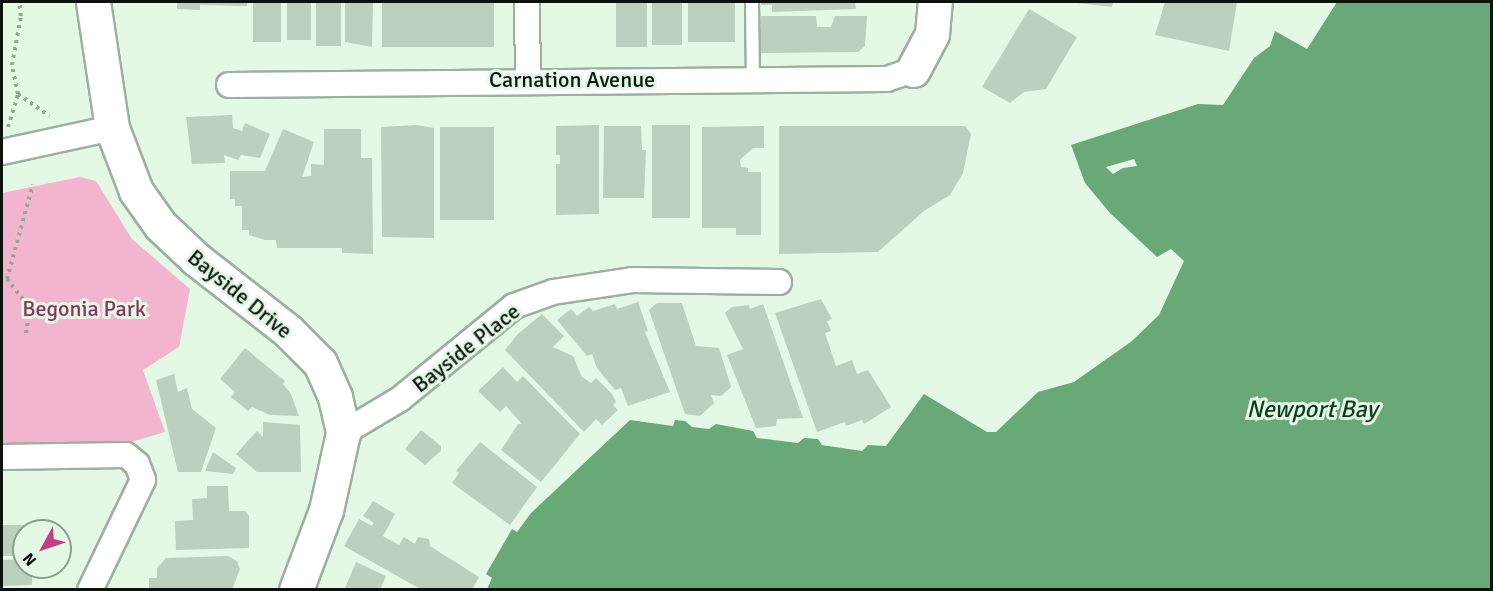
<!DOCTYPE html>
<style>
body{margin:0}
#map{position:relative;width:1493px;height:591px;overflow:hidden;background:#e3f9e6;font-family:Signika,sans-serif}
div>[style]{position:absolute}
.green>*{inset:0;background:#f3b5ce}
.water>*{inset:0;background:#69a877}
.building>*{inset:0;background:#bbd0bf;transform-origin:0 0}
.path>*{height:4px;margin-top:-2px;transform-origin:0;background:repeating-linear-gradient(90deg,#96a798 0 3px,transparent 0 7.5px)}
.roads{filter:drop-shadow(2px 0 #9bb09f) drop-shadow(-2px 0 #9bb09f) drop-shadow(0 2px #9bb09f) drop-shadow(0 -2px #9bb09f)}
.lane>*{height:12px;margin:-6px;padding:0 6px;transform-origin:6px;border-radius:6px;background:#fff}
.street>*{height:24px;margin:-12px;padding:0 12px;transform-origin:12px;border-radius:12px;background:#fff}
.secondary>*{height:33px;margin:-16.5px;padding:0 16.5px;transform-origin:16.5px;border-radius:16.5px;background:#fff}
span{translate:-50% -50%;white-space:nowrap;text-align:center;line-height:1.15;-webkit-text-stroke:6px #e3f9e6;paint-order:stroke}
.street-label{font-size:22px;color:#0c130d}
.park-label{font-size:22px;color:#8b345e}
.water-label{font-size:24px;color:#0d3d1d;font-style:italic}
.frame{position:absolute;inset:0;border:3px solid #0c130d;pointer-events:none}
.north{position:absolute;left:12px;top:519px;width:60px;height:60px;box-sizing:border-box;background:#e3f9e6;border:2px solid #8d9d8f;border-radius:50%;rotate:230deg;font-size:16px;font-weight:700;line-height:24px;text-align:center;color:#0c130d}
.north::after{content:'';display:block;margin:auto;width:21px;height:27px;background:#c43f82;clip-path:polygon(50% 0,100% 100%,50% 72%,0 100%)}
</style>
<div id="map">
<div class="green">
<i style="clip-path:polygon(80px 177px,96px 181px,132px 239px,190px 289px,179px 347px,143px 370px,165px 432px,128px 443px,2px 444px,2px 193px)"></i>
</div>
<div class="water">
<i style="clip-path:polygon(evenodd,1337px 2px,1491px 2px,1491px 589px,487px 589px,492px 578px,486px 574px,512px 529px,517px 532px,531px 513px,630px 420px,673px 426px,675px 420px,685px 421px,692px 427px,709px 429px,716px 424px,753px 431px,757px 438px,798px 443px,804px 438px,818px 439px,822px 445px,862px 451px,868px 445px,886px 446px,924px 394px,987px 432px,996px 432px,1038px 392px,1074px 382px,1132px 341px,1159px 315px,1184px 261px,1171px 249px,1157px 257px,1110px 213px,1085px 183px,1071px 145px,1198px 104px,1223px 105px,1254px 58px,1270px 46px,1275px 31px,1307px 49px,1337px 2px,1134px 159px,1137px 166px,1123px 168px,1113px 174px,1106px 167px,1134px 159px)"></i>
</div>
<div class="building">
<i style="clip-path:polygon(177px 2px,247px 2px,247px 6px,200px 5px,200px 10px,177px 9px)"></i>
<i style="left:253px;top:2px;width:28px;height:40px"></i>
<i style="left:287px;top:2px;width:24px;height:38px"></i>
<i style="left:316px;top:2px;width:25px;height:44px"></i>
<i style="clip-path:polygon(345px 2px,373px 2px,372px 47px,345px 42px)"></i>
<i style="left:382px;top:2px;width:112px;height:45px"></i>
<i style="left:616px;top:2px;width:31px;height:45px"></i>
<i style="left:652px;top:2px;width:30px;height:43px"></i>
<i style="left:688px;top:2px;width:47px;height:40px"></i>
<i style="clip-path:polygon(761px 2px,855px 2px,856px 9px,772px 12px,772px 5px,761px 5px)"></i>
<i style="clip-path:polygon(1068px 2px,1113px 2px,1112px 7px)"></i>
<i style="clip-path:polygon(1165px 2px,1237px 2px,1229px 51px,1155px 35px)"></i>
<i style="clip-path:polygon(1029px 9px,1077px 37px,1046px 89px,1024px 92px,1010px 103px,982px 87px)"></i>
<i style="clip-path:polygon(761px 16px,816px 16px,817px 27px,831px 27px,835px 16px,867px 16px,865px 46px,858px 52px,761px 53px)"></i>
<i style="clip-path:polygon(232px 115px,233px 128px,242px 131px,245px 123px,270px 134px,260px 158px,241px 155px,238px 160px,224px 155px,225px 163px,192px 164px,186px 117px)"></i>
<i style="clip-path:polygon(417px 125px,434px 128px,434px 238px,382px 237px,381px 127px)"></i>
<i style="clip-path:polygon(599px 125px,599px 214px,556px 215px,556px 164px,560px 164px,560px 155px,556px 155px,556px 126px)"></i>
<i style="left:652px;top:125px;width:38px;height:93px"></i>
<i style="clip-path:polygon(604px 126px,641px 126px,642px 150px,646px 150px,644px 198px,603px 198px)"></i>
<i style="clip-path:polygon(764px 126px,764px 148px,753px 148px,740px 160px,741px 167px,748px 168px,748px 172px,761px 172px,761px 235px,736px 235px,736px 228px,702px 228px,702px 127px)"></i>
<i style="clip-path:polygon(779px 126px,965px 126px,971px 134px,963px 173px,950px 195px,924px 211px,878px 252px,779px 254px)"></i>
<i style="left:440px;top:127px;width:54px;height:93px"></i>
<i style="clip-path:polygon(283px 129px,314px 142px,302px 177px,311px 176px,311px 164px,324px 165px,324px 129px,361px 129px,361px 158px,372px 158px,373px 254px,342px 253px,342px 248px,277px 248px,276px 240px,265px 240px,249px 235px,249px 230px,242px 230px,242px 206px,235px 206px,235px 199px,230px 199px,230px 171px,265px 171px)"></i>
<i style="clip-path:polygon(821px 299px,832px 319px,827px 321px,831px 331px,825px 333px,836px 366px,852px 360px,857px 374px,868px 370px,891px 407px,864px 424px,862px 420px,846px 426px,845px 422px,817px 432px,775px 313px)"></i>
<i style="clip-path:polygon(638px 302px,648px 331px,645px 332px,670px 392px,628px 406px,621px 388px,615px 390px,597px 368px,592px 354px,587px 356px,557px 320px,571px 309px,577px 316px,589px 307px,593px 311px,615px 304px,617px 309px)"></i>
<i style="clip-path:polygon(657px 303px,682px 303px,696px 346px,719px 348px,731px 387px,721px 396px,711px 395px,714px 403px,700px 416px,685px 414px,649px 310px)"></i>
<i style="clip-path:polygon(763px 304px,803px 418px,777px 419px,776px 426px,756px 428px,727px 355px,743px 349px,725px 313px,732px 307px,749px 305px,750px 309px)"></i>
<i style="clip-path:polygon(542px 314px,564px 336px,553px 347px,573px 356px,582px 377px,591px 383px,596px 378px,612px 394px,616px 402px,613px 405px,618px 410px,602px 425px,596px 419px,584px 432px,505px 350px,518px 334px)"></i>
<i style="clip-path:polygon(245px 348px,285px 381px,283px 384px,291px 394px,299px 416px,270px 415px,252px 407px,248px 411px,231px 397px,235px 392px,220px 379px)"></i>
<i style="clip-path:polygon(503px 367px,517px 382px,523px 376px,580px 434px,541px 482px,501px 450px,518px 424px,522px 424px,506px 406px,500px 412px,478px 391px)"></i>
<i style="clip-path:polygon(174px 374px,178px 392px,187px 388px,192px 409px,216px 428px,201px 472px,178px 472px,156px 380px)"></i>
<i style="clip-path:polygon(263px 422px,300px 425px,301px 472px,257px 472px,236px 454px,257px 431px,263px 437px)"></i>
<i style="clip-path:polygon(421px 430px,441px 446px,441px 451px,425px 465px,405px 449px)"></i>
<i style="clip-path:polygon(480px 442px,537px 487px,510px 525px,452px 483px,459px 473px,456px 471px)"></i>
<i style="clip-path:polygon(213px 452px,236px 468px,233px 474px,205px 471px)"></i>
<i style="clip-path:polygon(207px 486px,228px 486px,229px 511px,245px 511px,249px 516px,249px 548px,176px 550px,175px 521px,193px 520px,192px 499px,207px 498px)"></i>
<i style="clip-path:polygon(373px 501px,395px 514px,383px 536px,399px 545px,404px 537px,415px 544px,418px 537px,429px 539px,430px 546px,479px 577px,472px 590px,422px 590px,344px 546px,359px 519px,372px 526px,374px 523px,363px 516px)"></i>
<i style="clip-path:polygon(2px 525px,44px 525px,44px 531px,24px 531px,24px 556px,2px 556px)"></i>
<i style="clip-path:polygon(228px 556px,237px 561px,240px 569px,232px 590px,149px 590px,149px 578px,157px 578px,157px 568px,166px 558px)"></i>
<i style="clip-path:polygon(24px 559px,24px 567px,32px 567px,32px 585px,2px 586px,2px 560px)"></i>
<i style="clip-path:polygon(356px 562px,386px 576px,380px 590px,345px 588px)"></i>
</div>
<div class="path">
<i style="left:18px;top:94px;width:38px;rotate:35deg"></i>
<i style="left:8px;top:127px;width:34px;rotate:-73deg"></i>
<i style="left:18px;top:94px;width:30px;rotate:-102deg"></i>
<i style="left:12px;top:65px;width:50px;rotate:-79.6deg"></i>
<i style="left:21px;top:16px;width:14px;rotate:-98deg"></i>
<i style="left:7px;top:279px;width:98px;rotate:-74.7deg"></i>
<i style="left:7px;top:279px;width:37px;rotate:52deg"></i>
<i style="left:30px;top:308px;width:26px;rotate:99deg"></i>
</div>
<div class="roads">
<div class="lane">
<i style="left:752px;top:2px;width:77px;rotate:89.3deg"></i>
</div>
<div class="street">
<i style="left:527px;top:2px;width:78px;rotate:89.3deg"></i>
<i style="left:229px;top:85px;width:658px;rotate:-0.52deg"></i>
<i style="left:887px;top:79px;width:28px;rotate:-19deg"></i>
<i style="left:2px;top:152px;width:113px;rotate:-12.3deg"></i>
<i style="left:343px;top:433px;width:66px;rotate:-30.8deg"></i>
<i style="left:400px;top:399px;width:147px;rotate:-39.2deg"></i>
<i style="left:514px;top:306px;width:41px;rotate:-19.7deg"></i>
<i style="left:553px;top:292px;width:80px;rotate:-8.6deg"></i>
<i style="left:632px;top:280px;width:147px;rotate:0.8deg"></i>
<i style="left:2px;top:457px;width:124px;rotate:-0.9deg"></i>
<i style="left:126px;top:455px;width:14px;rotate:39deg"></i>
<i style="left:137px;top:464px;width:17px;rotate:69deg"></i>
<i style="left:143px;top:480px;width:122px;rotate:115.7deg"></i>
</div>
<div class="secondary">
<i style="left:93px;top:2px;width:127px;rotate:81.4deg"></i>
<i style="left:112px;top:128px;width:67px;rotate:69.1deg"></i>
<i style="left:136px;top:191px;width:42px;rotate:54.8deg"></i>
<i style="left:160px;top:225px;width:50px;rotate:43.4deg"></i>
<i style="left:196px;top:259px;width:117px;rotate:38deg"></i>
<i style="left:288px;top:331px;width:45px;rotate:45deg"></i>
<i style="left:320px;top:363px;width:37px;rotate:66deg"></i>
<i style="left:335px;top:397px;width:37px;rotate:77deg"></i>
<i style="left:343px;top:433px;width:79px;rotate:102.4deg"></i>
<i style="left:326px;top:510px;width:85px;rotate:110.6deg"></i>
<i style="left:913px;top:70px;width:41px;rotate:-62.2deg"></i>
<i style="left:932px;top:34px;width:32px;rotate:-85deg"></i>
</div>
</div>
<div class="street-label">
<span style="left:572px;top:80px">Carnation Avenue</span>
<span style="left:240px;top:294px;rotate:39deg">Bayside Drive</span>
<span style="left:466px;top:348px;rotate:-38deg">Bayside Place</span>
</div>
<div class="park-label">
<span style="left:84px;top:309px">Begonia Park</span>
</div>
<div class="water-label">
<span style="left:1312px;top:410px">Newport Bay</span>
</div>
<div class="frame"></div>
<div class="north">N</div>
</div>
